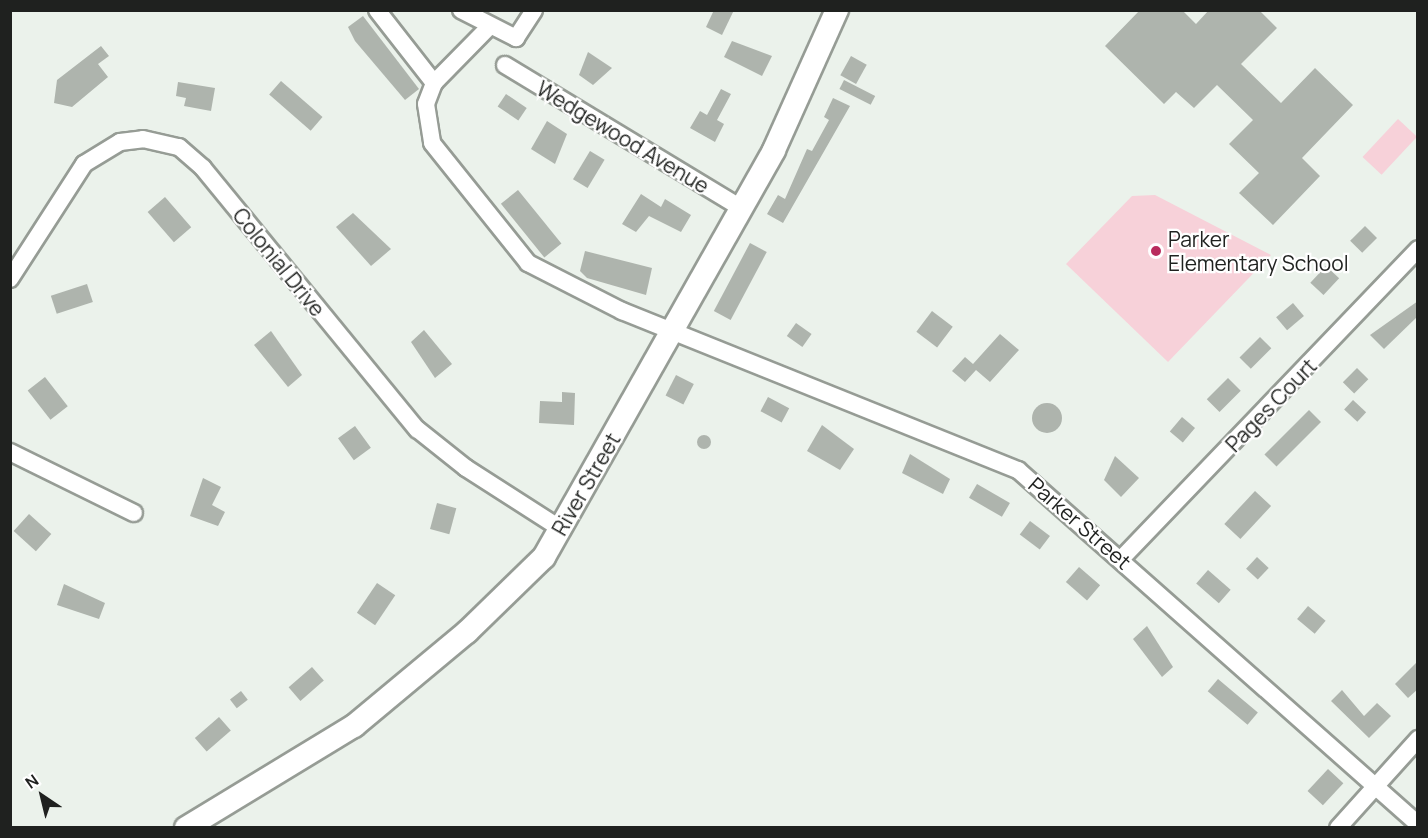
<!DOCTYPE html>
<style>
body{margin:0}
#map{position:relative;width:1428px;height:838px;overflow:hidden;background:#ebf2eb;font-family:Manrope,sans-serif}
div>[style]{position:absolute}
.green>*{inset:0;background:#f7d1d9;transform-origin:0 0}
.building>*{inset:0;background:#aeb4ad;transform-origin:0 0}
.round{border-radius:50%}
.roads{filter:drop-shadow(2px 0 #969c95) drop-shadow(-2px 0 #969c95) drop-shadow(0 2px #969c95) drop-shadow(0 -2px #969c95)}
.street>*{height:16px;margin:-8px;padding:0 8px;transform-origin:8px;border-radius:8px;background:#fff}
.secondary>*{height:22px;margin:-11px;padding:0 11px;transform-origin:11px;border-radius:11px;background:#fff}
.dots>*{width:16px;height:16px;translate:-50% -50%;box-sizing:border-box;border:3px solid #fff;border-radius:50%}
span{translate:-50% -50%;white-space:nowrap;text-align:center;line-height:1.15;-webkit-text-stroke:4.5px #fff;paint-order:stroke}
.street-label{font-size:21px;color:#1f211f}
.poi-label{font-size:21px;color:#1f211f}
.left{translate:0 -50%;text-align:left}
.frame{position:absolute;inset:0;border:12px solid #1f211f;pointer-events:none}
.north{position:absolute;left:12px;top:766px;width:60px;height:60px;-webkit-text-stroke:4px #fff;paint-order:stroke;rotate:325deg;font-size:16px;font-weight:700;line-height:24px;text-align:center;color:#1f211f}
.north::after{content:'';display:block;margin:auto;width:21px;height:27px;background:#1f211f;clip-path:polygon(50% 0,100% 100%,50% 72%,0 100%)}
</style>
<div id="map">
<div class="green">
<i style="left:1398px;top:119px;width:26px;height:52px;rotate:43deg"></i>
<i style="clip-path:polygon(1155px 195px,1271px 255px,1168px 362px,1066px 264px,1132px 196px)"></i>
</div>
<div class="building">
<i style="clip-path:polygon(714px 10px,734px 10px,722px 35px,706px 27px)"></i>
<i style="clip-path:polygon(1140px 10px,1182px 10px,1196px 24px,1209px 10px,1259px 10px,1277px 28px,1241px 64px,1281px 103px,1315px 68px,1353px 105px,1302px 158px,1320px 176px,1273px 225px,1239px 193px,1259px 173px,1229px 144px,1253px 120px,1217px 85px,1194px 108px,1176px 92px,1164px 104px,1105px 46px)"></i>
<i style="clip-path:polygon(363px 16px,419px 89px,405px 100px,355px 41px,348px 27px)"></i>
<i style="clip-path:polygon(732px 41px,772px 56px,762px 76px,724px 57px)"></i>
<i style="clip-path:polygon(101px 46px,109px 56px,98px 64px,108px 77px,72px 107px,54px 103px,57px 80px)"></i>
<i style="clip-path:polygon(588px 52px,612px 68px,593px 85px,579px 75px)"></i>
<i style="left:851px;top:56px;width:18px;height:22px;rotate:29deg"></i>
<i style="left:844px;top:80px;width:35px;height:10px;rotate:27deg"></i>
<i style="left:281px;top:81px;width:55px;height:18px;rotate:41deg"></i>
<i style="clip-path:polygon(178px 82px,215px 88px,211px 111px,184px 106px,186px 98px,176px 96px)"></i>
<i style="clip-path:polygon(721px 89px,731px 94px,717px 120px,724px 124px,715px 142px,690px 128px,700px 111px,707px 115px)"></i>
<i style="left:506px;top:94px;width:25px;height:15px;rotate:34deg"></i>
<i style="clip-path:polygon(833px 98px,850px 106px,783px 223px,767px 214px,778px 195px,785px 199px,807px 149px,812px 151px,829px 120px,824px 117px)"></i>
<i style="clip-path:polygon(547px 121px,567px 134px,555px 164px,531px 149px)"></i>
<i style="left:590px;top:151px;width:17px;height:33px;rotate:31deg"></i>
<i style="left:518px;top:190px;width:69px;height:22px;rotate:51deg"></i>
<i style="clip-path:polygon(641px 194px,661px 207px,665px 199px,691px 215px,681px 232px,649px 216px,636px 232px,622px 224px)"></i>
<i style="left:165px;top:197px;width:40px;height:23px;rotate:49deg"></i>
<i style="clip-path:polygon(353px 213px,391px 249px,371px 266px,336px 227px)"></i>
<i style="left:1365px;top:226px;width:17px;height:21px;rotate:45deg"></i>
<i style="left:750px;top:243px;width:19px;height:77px;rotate:28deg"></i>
<i style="clip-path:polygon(585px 251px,652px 268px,646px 295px,587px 278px,580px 271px)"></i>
<i style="left:1326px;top:266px;width:18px;height:23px;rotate:43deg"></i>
<i style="left:87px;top:284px;width:19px;height:38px;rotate:72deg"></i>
<i style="clip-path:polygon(1418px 301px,1418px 316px,1384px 349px,1370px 335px)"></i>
<i style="left:1293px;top:303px;width:17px;height:22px;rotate:50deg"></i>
<i style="left:932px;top:311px;width:26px;height:26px;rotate:37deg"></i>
<i style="left:796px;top:323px;width:19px;height:16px;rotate:35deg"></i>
<i style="clip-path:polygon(424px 330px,452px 364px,435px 378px,411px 342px)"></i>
<i style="clip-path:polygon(271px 331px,302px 375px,288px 387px,254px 345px)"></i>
<i style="clip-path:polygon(1000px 334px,1019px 350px,990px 382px,976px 370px,965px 382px,952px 371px,965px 357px,973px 364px)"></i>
<i style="left:1260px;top:337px;width:16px;height:29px;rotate:45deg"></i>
<i style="left:1357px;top:368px;width:16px;height:20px;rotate:45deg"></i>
<i style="left:676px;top:375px;width:20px;height:23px;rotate:27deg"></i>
<i style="left:45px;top:377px;width:37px;height:22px;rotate:52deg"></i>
<i style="left:1228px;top:378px;width:18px;height:30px;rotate:45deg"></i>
<i style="clip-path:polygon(562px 392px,575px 393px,574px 425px,539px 423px,540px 401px,562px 402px)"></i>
<i style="left:768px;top:397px;width:24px;height:16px;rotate:28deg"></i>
<i style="left:1353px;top:400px;width:18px;height:13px;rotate:43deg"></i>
<i class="round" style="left:1032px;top:403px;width:30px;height:30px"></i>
<i style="left:1309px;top:410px;width:17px;height:63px;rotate:45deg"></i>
<i style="left:1182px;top:417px;width:17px;height:19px;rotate:40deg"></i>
<i style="clip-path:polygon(822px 425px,854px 449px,840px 470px,807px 451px)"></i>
<i style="left:355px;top:426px;width:27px;height:21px;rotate:54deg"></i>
<i class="round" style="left:697px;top:435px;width:14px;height:14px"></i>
<i style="clip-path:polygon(910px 454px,950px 479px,943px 494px,902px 473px)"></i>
<i style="clip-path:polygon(1115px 456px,1139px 478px,1121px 497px,1104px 480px)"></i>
<i style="clip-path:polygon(203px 478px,221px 487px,212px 505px,225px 512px,218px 526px,190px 516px)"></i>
<i style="left:977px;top:484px;width:38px;height:16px;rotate:30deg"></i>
<i style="left:1255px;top:491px;width:22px;height:45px;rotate:43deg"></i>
<i style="left:437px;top:503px;width:20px;height:27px;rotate:15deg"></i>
<i style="left:29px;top:514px;width:30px;height:23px;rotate:42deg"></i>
<i style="left:1030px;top:521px;width:25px;height:17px;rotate:37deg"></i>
<i style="left:1257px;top:557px;width:16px;height:16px;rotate:43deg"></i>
<i style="left:1079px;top:567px;width:28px;height:20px;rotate:41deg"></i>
<i style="left:1208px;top:570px;width:30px;height:18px;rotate:41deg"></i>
<i style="left:377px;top:583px;width:22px;height:36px;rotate:34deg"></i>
<i style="clip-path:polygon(64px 584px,105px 603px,99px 619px,57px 605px)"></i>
<i style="left:1308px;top:606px;width:23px;height:17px;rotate:40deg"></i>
<i style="clip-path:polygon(1147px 626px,1173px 667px,1162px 677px,1133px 639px)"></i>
<i style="clip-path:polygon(1418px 661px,1418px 689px,1408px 698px,1395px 684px)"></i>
<i style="left:312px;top:667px;width:18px;height:31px;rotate:49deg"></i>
<i style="left:1218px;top:679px;width:52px;height:16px;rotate:40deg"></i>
<i style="clip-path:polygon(1342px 690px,1364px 716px,1377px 703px,1391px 716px,1369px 738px,1331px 701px)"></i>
<i style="left:241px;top:691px;width:11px;height:14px;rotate:52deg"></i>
<i style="left:219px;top:717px;width:18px;height:32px;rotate:49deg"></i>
<i style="left:1328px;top:769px;width:21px;height:30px;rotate:43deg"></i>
</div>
<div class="roads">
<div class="street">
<i style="left:377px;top:10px;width:93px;rotate:52deg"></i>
<i style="left:461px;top:10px;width:62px;rotate:27deg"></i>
<i style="left:516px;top:38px;width:33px;rotate:-57deg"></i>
<i style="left:489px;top:27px;width:78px;rotate:134.5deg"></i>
<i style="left:434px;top:83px;width:22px;rotate:111deg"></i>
<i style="left:426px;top:104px;width:39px;rotate:81deg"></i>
<i style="left:432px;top:143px;width:154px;rotate:51.3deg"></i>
<i style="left:528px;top:263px;width:106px;rotate:27.1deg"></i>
<i style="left:622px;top:311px;width:427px;rotate:21.9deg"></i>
<i style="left:1018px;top:470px;width:534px;rotate:41.51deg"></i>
<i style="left:505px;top:65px;width:276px;rotate:31.2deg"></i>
<i style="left:10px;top:279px;width:137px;rotate:-57.2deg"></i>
<i style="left:84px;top:164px;width:42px;rotate:-31.4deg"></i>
<i style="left:120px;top:142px;width:23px;rotate:-7deg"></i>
<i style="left:143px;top:139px;width:37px;rotate:13deg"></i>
<i style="left:179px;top:147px;width:32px;rotate:41deg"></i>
<i style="left:203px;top:168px;width:338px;rotate:50.7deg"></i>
<i style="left:417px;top:429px;width:63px;rotate:38.5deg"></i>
<i style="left:466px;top:468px;width:113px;rotate:32.7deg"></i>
<i style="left:10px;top:452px;width:138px;rotate:26.2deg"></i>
<i style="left:1122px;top:558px;width:428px;rotate:-46.2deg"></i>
<i style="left:1338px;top:828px;width:120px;rotate:-48deg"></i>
</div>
<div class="secondary">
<i style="left:186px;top:828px;width:197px;rotate:-31.3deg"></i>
<i style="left:354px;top:726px;width:147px;rotate:-39.8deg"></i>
<i style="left:467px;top:632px;width:107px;rotate:-44.2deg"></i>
<i style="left:544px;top:557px;width:467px;rotate:-60.5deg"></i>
<i style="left:774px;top:150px;width:154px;rotate:-65.8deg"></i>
</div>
</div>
<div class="dots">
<i style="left:1156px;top:251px;background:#b92b5d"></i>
</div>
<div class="street-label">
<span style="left:623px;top:137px;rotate:31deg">Wedgewood Avenue</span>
<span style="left:279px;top:262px;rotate:51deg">Colonial Drive</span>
<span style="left:1271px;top:405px;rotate:-46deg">Pages Court</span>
<span style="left:586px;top:484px;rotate:-60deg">River Street</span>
<span style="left:1080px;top:523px;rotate:41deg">Parker Street</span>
</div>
<div class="poi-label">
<span class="left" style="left:1168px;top:251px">Parker<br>Elementary School</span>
</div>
<div class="frame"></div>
<div class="north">N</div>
</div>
